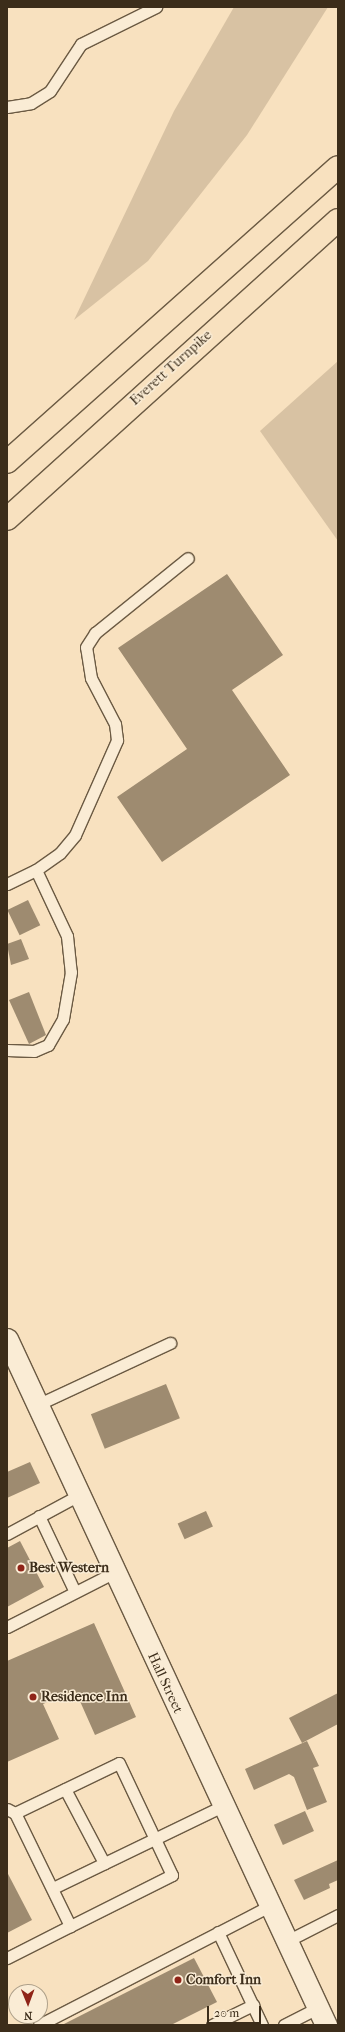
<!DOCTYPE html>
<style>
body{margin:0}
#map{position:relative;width:345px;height:2032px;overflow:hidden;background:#f8e1bf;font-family:"IM FELL French Canon",serif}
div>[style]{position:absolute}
.green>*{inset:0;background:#d8c2a3}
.building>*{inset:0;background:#9e8b70;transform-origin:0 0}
.roads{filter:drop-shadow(1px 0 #6b5a43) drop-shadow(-1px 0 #6b5a43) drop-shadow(0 1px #6b5a43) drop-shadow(0 -1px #6b5a43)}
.lane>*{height:11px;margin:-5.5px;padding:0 5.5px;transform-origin:5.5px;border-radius:5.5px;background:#faecd5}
.street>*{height:21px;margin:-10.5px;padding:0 10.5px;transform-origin:10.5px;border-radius:10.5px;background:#faecd5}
.highway>*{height:22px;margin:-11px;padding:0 11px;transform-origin:11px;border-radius:11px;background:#f8e1bf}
.dots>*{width:11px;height:11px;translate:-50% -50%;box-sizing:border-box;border:2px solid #faecd5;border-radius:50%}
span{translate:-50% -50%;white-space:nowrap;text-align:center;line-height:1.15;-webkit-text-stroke:3px #faecd5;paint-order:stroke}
.street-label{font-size:14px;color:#3c2d1a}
.poi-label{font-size:14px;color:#3c2d1a;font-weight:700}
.left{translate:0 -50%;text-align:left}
.frame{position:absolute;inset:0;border:8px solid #3c2d1a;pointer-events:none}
.north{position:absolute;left:8px;top:1984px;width:40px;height:40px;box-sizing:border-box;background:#faecd5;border:1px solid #aea08a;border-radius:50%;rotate:179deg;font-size:11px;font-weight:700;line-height:16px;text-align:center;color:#3c2d1a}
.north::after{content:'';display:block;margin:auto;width:14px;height:18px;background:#8f2418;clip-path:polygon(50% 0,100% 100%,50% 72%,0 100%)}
.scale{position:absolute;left:207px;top:2006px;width:54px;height:18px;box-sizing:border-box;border:2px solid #3c2d1a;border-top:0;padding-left:5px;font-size:12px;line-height:14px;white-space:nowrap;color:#3c2d1a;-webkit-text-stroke:3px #faecd5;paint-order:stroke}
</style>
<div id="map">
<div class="green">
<i style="clip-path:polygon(234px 7px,328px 7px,247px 135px,148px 261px,74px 320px,174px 111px)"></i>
<i style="clip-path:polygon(338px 361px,338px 541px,260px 431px)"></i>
</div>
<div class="building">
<i style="clip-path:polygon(227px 574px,283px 655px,232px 690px,290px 775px,162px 862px,117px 797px,187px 749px,118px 648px)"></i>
<i style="left:28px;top:900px;width:28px;height:23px;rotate:64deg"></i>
<i style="clip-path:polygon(21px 939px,29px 959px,11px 965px,7px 944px)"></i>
<i style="clip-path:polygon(29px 992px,46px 1035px,29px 1044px,9px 1000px)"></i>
<i style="left:166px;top:1384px;width:37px;height:81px;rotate:68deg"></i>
<i style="clip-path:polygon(30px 1462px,40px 1483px,7px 1498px,7px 1472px)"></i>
<i style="left:206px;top:1511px;width:17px;height:31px;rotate:66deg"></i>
<i style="clip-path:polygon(20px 1541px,44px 1587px,7px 1607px,7px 1548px)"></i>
<i style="clip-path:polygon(94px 1623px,136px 1717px,95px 1735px,75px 1690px,43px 1704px,59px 1739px,7px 1762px,7px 1661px)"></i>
<i style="clip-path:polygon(338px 1693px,338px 1724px,302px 1743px,289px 1718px)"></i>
<i style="clip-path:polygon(307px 1741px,319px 1766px,313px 1768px,327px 1802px,307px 1810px,294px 1777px,289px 1774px,254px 1790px,245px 1769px)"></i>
<i style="left:305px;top:1811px;width:22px;height:34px;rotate:66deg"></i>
<i style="clip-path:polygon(338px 1860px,338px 1880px,329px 1884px,330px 1888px,304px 1900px,294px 1880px)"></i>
<i style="clip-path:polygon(7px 1872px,32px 1920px,7px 1933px)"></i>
<i style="clip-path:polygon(194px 1958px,217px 2002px,171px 2025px,62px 2025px)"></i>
</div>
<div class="roads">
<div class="lane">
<i style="left:7px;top:107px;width:24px;rotate:-9deg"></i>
<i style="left:31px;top:103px;width:22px;rotate:-32deg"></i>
<i style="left:50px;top:91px;width:56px;rotate:-56.6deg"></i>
<i style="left:81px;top:44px;width:84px;rotate:-26.3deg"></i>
<i style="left:36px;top:870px;width:29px;rotate:-35deg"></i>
<i style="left:60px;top:853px;width:23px;rotate:-50deg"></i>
<i style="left:75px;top:835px;width:104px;rotate:-66.1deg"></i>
<i style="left:117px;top:740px;width:16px;rotate:-97deg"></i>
<i style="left:115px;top:724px;width:52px;rotate:-117.6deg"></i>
<i style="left:91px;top:678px;width:31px;rotate:-99deg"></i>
<i style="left:86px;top:647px;width:17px;rotate:-57deg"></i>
<i style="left:95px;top:633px;width:119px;rotate:-38.9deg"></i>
<i style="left:7px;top:884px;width:32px;rotate:-26deg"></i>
<i style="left:36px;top:870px;width:73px;rotate:64.8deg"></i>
<i style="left:67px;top:936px;width:36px;rotate:84deg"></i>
<i style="left:71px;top:972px;width:48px;rotate:99.7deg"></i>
<i style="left:63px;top:1019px;width:30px;rotate:120deg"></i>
<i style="left:48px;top:1045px;width:15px;rotate:157deg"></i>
<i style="left:34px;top:1051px;width:27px;rotate:-178deg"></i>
<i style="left:37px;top:1405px;width:147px;rotate:-25deg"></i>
<i style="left:39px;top:1516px;width:84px;rotate:64.7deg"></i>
<i style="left:7px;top:1534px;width:82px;rotate:-28.4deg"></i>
<i style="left:7px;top:1627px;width:121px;rotate:-27deg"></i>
<i style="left:65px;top:1789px;width:84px;rotate:62.2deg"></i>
<i style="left:7px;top:1809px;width:9px;rotate:27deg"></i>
<i style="left:15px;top:1813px;width:126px;rotate:64deg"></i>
<i style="left:70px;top:1926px;width:71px;rotate:153.1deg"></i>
<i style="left:15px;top:1813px;width:115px;rotate:-25.7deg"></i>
<i style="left:119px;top:1763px;width:124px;rotate:64.7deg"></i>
<i style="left:172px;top:1875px;width:114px;rotate:153.4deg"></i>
<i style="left:53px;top:1888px;width:189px;rotate:-25.8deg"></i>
<i style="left:218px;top:1932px;width:103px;rotate:64.7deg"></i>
<i style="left:287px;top:1941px;width:57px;rotate:-27deg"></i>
<i style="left:39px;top:2025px;width:260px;rotate:-27.3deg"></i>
<i style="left:212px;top:2025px;width:46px;rotate:-26deg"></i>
<i style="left:284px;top:2025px;width:38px;rotate:-27deg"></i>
</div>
<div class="street">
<i style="left:7px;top:1339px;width:757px;rotate:65.06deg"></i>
</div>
<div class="highway">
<i style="left:7px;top:462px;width:443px;rotate:-41.7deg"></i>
<i style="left:7px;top:519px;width:446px;rotate:-42.1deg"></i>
</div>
</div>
<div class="dots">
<i style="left:21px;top:1568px;background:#8f2418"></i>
<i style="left:33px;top:1697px;background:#8f2418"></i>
<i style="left:178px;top:1980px;background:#8f2418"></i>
</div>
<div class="street-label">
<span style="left:171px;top:368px;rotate:-42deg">Everett Turnpike</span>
<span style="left:165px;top:1683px;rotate:65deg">Hall Street</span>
</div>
<div class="poi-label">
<span class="left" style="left:29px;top:1568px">Best Western</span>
<span class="left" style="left:41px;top:1697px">Residence Inn</span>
<span class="left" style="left:186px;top:1980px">Comfort Inn</span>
</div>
<div class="frame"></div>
<div class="north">N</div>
<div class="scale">20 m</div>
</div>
